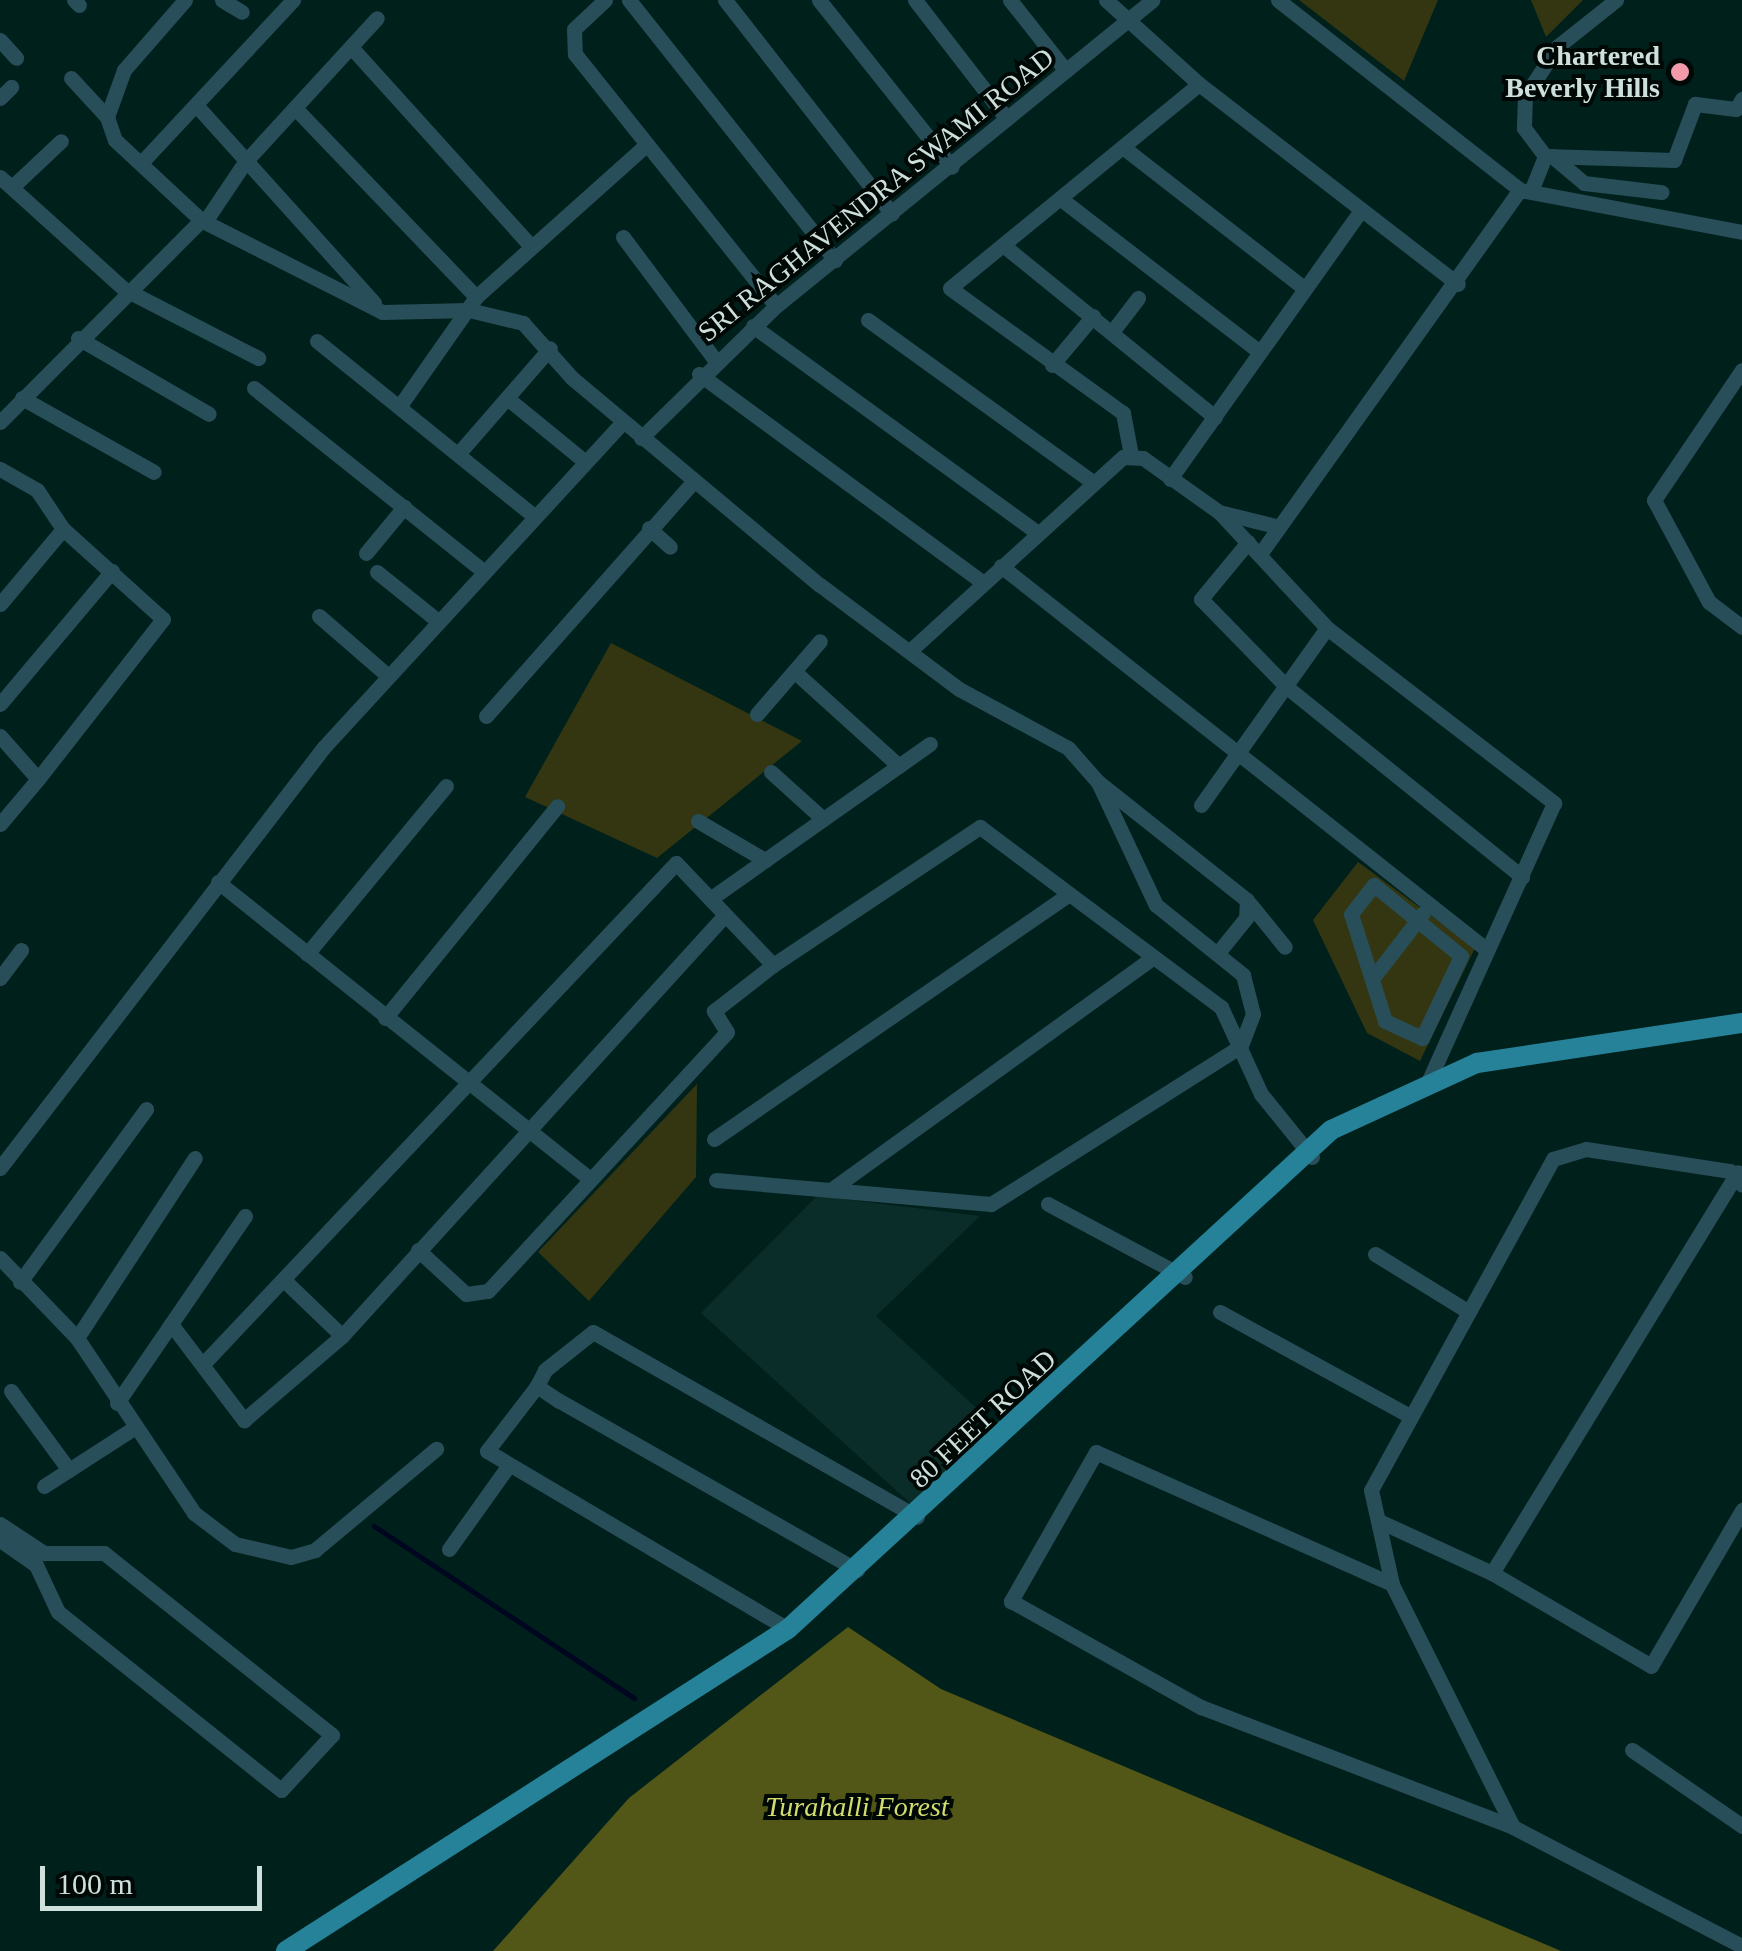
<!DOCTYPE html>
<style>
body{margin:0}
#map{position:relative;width:1742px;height:1951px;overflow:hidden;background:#00201c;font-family:"Times New Roman",serif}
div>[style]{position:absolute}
.built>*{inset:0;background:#0b2d29}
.green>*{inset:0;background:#333610}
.forest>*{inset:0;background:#525617}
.stream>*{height:5px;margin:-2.5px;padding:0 2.5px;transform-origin:2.5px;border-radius:2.5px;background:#000620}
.minor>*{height:15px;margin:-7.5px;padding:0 7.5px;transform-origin:7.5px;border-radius:7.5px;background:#284e59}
.major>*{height:20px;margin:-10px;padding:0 10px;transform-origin:10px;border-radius:10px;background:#258298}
.dots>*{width:28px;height:28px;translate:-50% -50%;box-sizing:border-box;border:5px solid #000806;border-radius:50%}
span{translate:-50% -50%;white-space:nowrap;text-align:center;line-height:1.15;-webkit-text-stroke:8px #000806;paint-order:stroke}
.poi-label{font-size:28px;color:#cee0dc;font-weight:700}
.right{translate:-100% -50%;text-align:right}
.street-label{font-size:28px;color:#cee0dc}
.park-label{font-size:28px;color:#d3dd6e;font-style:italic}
.scale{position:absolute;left:40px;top:1866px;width:222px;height:45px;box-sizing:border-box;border:5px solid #cee0dc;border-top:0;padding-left:12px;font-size:30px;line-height:35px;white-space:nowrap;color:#cee0dc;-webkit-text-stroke:8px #000806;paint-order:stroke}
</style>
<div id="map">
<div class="built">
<i style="clip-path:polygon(817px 1196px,980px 1216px,876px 1316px,997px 1427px,910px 1503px,701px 1313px)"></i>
</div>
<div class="green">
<i style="clip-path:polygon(1299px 0,1438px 0,1404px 81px)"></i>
<i style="clip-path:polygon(1531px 0,1583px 0,1546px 37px)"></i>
<i style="clip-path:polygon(611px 643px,802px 741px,657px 858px,525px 797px)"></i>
<i style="clip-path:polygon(1358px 862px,1475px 948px,1420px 1061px,1367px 1033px,1313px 920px)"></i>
<i style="clip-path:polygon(697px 1084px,696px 1177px,589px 1301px,538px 1252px)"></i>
</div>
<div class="forest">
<i style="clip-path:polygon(848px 1627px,941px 1689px,1561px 1951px,493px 1951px,629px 1798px)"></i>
</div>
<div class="stream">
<i style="left:374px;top:1526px;width:312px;rotate:33.5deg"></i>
</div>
<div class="minor">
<i style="left:74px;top:0;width:7px;rotate:45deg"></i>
<i style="left:185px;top:0;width:93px;rotate:131.1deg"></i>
<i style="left:124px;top:70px;width:50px;rotate:109.9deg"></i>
<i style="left:107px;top:117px;width:24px;rotate:71deg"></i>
<i style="left:115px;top:140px;width:117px;rotate:42.9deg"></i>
<i style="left:201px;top:220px;width:203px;rotate:26.9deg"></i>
<i style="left:382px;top:312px;width:87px;rotate:-1.3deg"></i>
<i style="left:469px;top:310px;width:56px;rotate:13.5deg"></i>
<i style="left:523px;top:323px;width:74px;rotate:48.3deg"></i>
<i style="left:572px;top:378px;width:323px;rotate:39.9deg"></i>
<i style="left:820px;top:585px;width:174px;rotate:36.8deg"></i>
<i style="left:959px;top:689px;width:124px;rotate:28.4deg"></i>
<i style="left:1068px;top:748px;width:45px;rotate:48.6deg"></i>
<i style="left:1098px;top:782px;width:136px;rotate:64.8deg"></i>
<i style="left:1156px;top:905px;width:112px;rotate:38.8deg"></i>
<i style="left:1243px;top:975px;width:40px;rotate:75.6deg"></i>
<i style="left:1253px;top:1014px;width:34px;rotate:111deg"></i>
<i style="left:1241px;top:1046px;width:296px;rotate:147.7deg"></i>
<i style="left:991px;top:1204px;width:276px;rotate:-175deg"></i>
<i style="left:222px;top:0;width:23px;rotate:31deg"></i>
<i style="left:605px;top:0;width:42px;rotate:136.9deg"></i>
<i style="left:574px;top:29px;width:25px;rotate:88deg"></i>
<i style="left:575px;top:54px;width:322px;rotate:51.4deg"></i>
<i style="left:629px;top:0;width:332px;rotate:51.6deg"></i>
<i style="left:725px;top:0;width:271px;rotate:52deg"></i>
<i style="left:819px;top:0;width:213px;rotate:51.5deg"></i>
<i style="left:915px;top:0;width:150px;rotate:52.3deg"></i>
<i style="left:1010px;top:0;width:90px;rotate:51.7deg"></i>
<i style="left:1106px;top:0;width:125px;rotate:42.1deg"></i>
<i style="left:1199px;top:84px;width:327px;rotate:37.7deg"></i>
<i style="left:1278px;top:0;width:308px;rotate:38.1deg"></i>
<i style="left:1616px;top:0;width:75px;rotate:141.5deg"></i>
<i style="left:1557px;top:47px;width:59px;rotate:123.1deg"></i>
<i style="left:1525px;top:96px;width:32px;rotate:92deg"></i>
<i style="left:1524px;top:128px;width:35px;rotate:53deg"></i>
<i style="left:1545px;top:156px;width:129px;rotate:1.8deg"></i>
<i style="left:1674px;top:160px;width:60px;rotate:-69.4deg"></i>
<i style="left:1695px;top:104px;width:41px;rotate:7deg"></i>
<i style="left:1736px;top:109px;width:12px;rotate:-59deg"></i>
<i style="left:0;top:40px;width:24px;rotate:48deg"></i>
<i style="left:351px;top:47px;width:268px;rotate:47.9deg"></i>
<i style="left:71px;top:78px;width:53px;rotate:47.3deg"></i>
<i style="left:0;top:98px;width:16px;rotate:-45deg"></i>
<i style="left:196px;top:105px;width:266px;rotate:48deg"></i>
<i style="left:295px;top:108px;width:262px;rotate:46.2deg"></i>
<i style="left:1124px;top:148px;width:229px;rotate:37.9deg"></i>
<i style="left:1552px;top:156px;width:42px;rotate:40.2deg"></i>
<i style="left:1584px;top:183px;width:78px;rotate:6.7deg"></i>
<i style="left:141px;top:163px;width:223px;rotate:-47deg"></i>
<i style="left:0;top:177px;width:167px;rotate:42.1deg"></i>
<i style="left:124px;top:289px;width:151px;rotate:27.2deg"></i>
<i style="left:12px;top:187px;width:67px;rotate:-43.2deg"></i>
<i style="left:1531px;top:191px;width:38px;rotate:-68deg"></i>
<i style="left:1061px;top:199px;width:251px;rotate:37.6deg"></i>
<i style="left:206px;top:220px;width:70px;rotate:-56.1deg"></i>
<i style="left:245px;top:162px;width:195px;rotate:-47.5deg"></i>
<i style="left:623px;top:237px;width:154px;rotate:53.2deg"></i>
<i style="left:1003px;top:245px;width:273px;rotate:39.1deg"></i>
<i style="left:868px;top:320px;width:275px;rotate:35.8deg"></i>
<i style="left:753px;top:326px;width:351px;rotate:36deg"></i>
<i style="left:1112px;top:332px;width:43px;rotate:-52.6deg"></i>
<i style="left:78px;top:338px;width:151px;rotate:30.1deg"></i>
<i style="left:317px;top:341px;width:277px;rotate:38.9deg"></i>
<i style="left:1052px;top:365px;width:64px;rotate:-50.1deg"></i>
<i style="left:1742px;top:370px;width:157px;rotate:124.1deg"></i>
<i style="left:1654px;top:500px;width:116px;rotate:61.7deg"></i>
<i style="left:1709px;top:602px;width:41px;rotate:37.1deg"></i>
<i style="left:699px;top:374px;width:353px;rotate:36.3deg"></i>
<i style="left:254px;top:388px;width:293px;rotate:38.6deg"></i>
<i style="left:22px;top:398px;width:151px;rotate:29.3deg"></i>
<i style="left:507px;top:398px;width:98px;rotate:39.2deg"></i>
<i style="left:399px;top:407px;width:134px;rotate:-55deg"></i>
<i style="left:476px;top:297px;width:229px;rotate:-41.8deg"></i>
<i style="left:0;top:422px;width:285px;rotate:-45.1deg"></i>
<i style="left:641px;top:438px;width:189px;rotate:-44.4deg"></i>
<i style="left:776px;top:306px;width:485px;rotate:-39.1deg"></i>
<i style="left:458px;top:454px;width:140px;rotate:-49deg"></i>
<i style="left:1131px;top:455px;width:43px;rotate:-100.8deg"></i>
<i style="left:1123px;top:413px;width:213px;rotate:-144.2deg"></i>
<i style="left:950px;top:288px;width:322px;rotate:-39.3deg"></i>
<i style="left:0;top:469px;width:43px;rotate:29.6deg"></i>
<i style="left:37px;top:490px;width:47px;rotate:56.3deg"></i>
<i style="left:63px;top:529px;width:98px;rotate:130deg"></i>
<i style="left:1170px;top:479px;width:326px;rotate:-54.6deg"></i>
<i style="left:1219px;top:512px;width:62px;rotate:14deg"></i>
<i style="left:649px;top:528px;width:28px;rotate:42deg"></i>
<i style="left:1248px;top:542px;width:74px;rotate:129.5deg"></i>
<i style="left:1201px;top:599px;width:124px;rotate:45.7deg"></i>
<i style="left:1288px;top:688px;width:301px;rotate:38.9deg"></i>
<i style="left:366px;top:553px;width:60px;rotate:-50.4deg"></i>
<i style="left:1260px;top:554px;width:447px;rotate:-54.5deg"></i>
<i style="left:1520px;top:190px;width:226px;rotate:10.7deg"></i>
<i style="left:1001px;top:566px;width:618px;rotate:38.3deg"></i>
<i style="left:377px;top:572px;width:78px;rotate:38.8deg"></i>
<i style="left:319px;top:616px;width:91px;rotate:41deg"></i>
<i style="left:913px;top:648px;width:284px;rotate:-42.3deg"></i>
<i style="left:1123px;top:457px;width:20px;rotate:3deg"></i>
<i style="left:1143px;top:458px;width:93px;rotate:35.4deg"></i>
<i style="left:1219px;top:512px;width:158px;rotate:47deg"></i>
<i style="left:1327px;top:628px;width:287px;rotate:37.6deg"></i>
<i style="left:1554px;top:803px;width:302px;rotate:114.3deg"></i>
<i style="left:795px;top:672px;width:140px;rotate:42.1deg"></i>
<i style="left:0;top:704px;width:174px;rotate:-49.9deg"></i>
<i style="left:757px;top:714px;width:96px;rotate:-49.2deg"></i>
<i style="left:486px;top:716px;width:312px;rotate:-48.5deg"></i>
<i style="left:0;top:736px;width:57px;rotate:48.5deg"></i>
<i style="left:38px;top:779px;width:59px;rotate:130.2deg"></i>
<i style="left:771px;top:772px;width:70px;rotate:42.1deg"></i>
<i style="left:38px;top:779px;width:203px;rotate:-52deg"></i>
<i style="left:163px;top:619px;width:135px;rotate:-138deg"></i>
<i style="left:1098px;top:782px;width:190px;rotate:38.4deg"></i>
<i style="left:1247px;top:900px;width:18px;rotate:93deg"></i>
<i style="left:1246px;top:918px;width:46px;rotate:128.9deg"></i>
<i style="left:1201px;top:805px;width:217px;rotate:-54.6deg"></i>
<i style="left:698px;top:821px;width:78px;rotate:30.2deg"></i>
<i style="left:218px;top:882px;width:475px;rotate:38.6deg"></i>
<i style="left:1374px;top:885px;width:112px;rotate:39.2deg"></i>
<i style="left:1461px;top:956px;width:91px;rotate:115.4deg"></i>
<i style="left:1422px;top:1038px;width:41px;rotate:-155.3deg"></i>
<i style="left:1385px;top:1021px;width:112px;rotate:-107.6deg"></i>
<i style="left:1351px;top:914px;width:37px;rotate:-52deg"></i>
<i style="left:710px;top:899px;width:269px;rotate:-35.2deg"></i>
<i style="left:1250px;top:904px;width:55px;rotate:50.9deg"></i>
<i style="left:307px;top:954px;width:218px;rotate:-50.4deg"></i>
<i style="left:0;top:978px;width:35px;rotate:-53deg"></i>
<i style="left:1372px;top:979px;width:83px;rotate:-52.3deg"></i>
<i style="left:385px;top:1018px;width:273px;rotate:-50.9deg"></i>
<i style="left:714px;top:1139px;width:428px;rotate:-34.6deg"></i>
<i style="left:0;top:1168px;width:531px;rotate:-52.42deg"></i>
<i style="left:324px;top:747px;width:442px;rotate:-47.4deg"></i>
<i style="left:832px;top:1189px;width:395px;rotate:-35.8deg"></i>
<i style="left:1048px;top:1204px;width:155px;rotate:28.1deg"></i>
<i style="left:418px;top:1250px;width:65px;rotate:42.5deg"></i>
<i style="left:466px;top:1294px;width:22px;rotate:-8deg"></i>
<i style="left:488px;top:1291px;width:352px;rotate:-47.3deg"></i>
<i style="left:727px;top:1032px;width:25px;rotate:-122deg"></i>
<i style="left:714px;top:1011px;width:75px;rotate:-37.9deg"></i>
<i style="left:1375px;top:1254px;width:105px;rotate:31.7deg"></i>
<i style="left:0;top:1258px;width:111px;rotate:46.1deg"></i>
<i style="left:77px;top:1338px;width:211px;rotate:56.2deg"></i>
<i style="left:194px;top:1513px;width:51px;rotate:37.1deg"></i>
<i style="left:235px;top:1544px;width:57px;rotate:13.1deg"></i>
<i style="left:291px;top:1557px;width:25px;rotate:-16deg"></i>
<i style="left:315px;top:1550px;width:158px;rotate:-39.9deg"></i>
<i style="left:20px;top:1282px;width:214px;rotate:-53.9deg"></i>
<i style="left:287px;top:1283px;width:76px;rotate:43.9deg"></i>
<i style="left:1220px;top:1312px;width:214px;rotate:28.7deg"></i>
<i style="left:171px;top:1324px;width:131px;rotate:-55.6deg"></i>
<i style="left:77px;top:1338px;width:215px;rotate:-56.8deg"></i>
<i style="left:203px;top:1364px;width:689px;rotate:-46.65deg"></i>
<i style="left:676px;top:863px;width:141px;rotate:46.4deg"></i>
<i style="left:773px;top:965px;width:249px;rotate:-33.7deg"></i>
<i style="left:980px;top:827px;width:301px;rotate:36.8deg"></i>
<i style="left:1221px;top:1007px;width:96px;rotate:65.3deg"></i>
<i style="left:1261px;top:1094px;width:81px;rotate:51deg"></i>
<i style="left:537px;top:1386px;width:82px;rotate:127.6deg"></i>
<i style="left:487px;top:1451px;width:350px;rotate:30.6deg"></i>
<i style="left:11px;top:1391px;width:98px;rotate:53.7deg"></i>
<i style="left:117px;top:1403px;width:96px;rotate:-55.6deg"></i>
<i style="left:171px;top:1324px;width:121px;rotate:52.8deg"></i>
<i style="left:244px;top:1420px;width:129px;rotate:-40.6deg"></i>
<i style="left:342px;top:1336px;width:569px;rotate:-47.71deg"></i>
<i style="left:44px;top:1486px;width:107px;rotate:-32.8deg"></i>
<i style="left:1379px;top:1521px;width:124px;rotate:24.7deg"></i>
<i style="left:1492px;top:1573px;width:184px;rotate:30.3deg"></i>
<i style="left:1651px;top:1666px;width:181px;rotate:-59.7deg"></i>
<i style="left:0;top:1524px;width:53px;rotate:33.4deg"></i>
<i style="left:44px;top:1553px;width:60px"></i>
<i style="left:104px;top:1553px;width:292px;rotate:38.6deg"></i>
<i style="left:332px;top:1735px;width:75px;rotate:132.8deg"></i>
<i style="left:281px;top:1790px;width:285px;rotate:-141.4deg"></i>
<i style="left:58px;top:1612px;width:52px;rotate:-115.1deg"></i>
<i style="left:36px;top:1565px;width:44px;rotate:-145.2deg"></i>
<i style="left:449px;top:1549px;width:103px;rotate:-54.5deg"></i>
<i style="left:857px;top:1570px;width:343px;rotate:-150.4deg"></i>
<i style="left:559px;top:1401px;width:27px;rotate:-146deg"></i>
<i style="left:537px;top:1386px;width:18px;rotate:-63deg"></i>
<i style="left:545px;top:1370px;width:61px;rotate:-38.4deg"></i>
<i style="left:593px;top:1332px;width:373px;rotate:29.7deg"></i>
<i style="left:1492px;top:1573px;width:470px;rotate:-58.5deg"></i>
<i style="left:1392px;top:1584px;width:324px;rotate:-156deg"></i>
<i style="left:1096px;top:1452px;width:172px;rotate:119.7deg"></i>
<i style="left:1011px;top:1601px;width:218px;rotate:29.2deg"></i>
<i style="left:1201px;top:1707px;width:334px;rotate:21deg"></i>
<i style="left:1513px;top:1827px;width:258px;rotate:27.5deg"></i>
<i style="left:1632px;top:1750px;width:134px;rotate:34.6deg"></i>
<i style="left:1513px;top:1827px;width:271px;rotate:-116.5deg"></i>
<i style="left:1392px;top:1584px;width:96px;rotate:-102.6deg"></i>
<i style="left:1371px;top:1490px;width:378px;rotate:-61.2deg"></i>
<i style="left:1553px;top:1159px;width:34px;rotate:-17deg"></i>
<i style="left:1586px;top:1149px;width:146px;rotate:8.7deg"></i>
<i style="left:1730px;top:1171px;width:18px;rotate:49deg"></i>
</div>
<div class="major">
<i style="left:286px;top:1951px;width:596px;rotate:-32.68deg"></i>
<i style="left:788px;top:1629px;width:737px;rotate:-42.58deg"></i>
<i style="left:1331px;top:1130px;width:161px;rotate:-24.7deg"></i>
<i style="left:1477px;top:1063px;width:268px;rotate:-8.6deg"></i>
</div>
<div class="dots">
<i style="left:1680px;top:72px;background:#f39aaa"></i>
</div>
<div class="poi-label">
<span class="right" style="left:1660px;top:72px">Chartered<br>Beverly Hills</span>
</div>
<div class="street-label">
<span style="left:876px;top:195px;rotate:-39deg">SRI RAGHAVENDRA SWAMI ROAD</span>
<span style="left:983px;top:1419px;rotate:-43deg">80 FEET ROAD</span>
</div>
<div class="park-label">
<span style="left:857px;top:1807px">Turahalli Forest</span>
</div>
<div class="scale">100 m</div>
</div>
